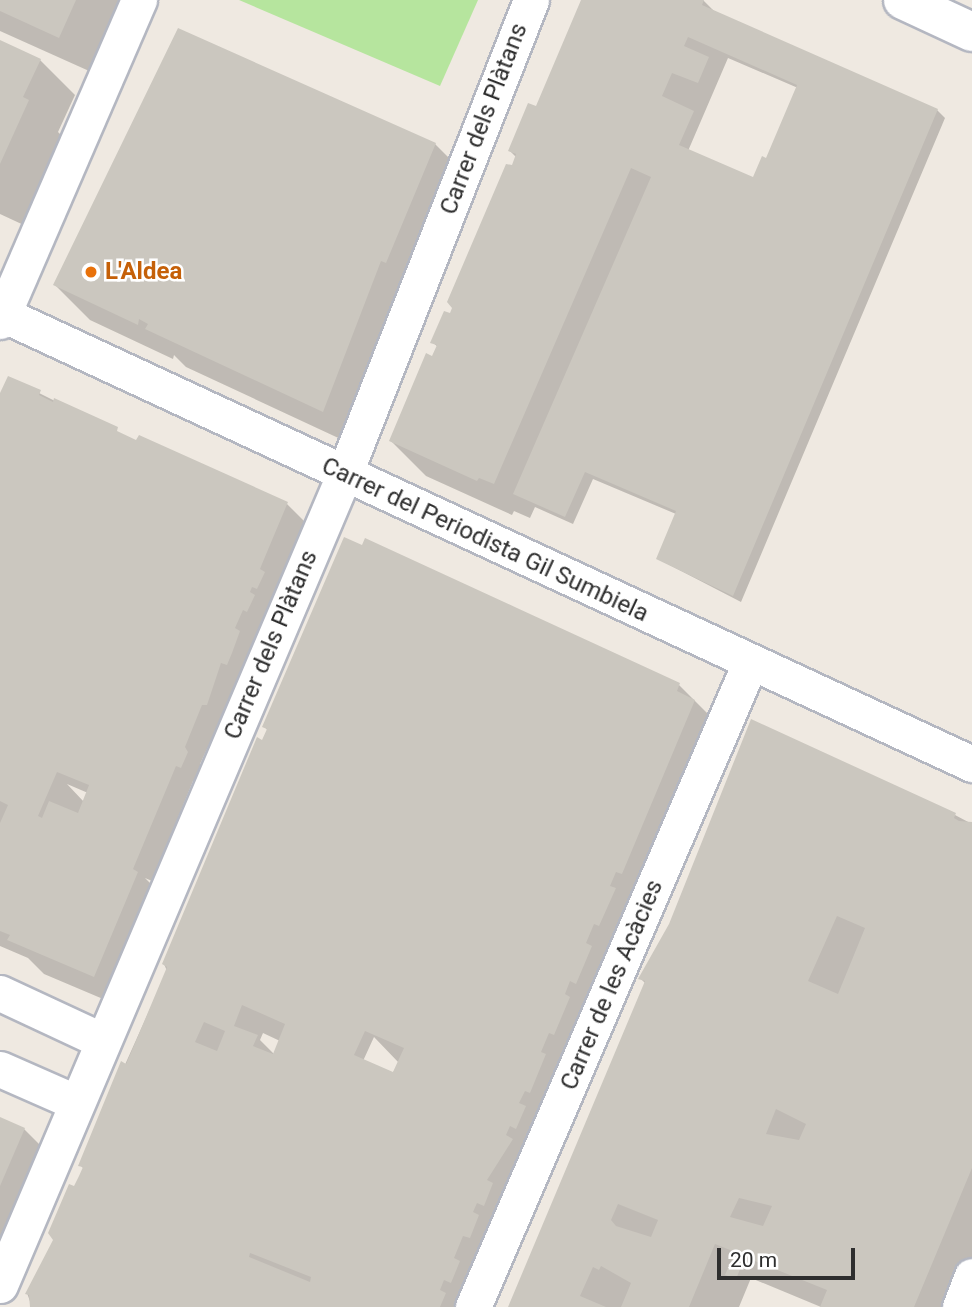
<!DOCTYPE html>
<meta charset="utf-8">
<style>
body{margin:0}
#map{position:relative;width:972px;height:1307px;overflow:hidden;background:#efe9e1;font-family:Roboto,sans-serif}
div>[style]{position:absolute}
.green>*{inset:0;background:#b6e59e}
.shadow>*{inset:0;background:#0003}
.building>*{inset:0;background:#cbc7bf}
.roads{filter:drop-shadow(2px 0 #b4b7c1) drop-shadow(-2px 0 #b4b7c1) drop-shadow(0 2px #b4b7c1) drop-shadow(0 -2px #b4b7c1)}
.minor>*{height:35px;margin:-17.5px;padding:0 17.5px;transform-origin:17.5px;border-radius:17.5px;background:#fff}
.tertiary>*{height:38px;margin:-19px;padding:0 19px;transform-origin:19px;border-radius:19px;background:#fff}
.dots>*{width:19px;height:19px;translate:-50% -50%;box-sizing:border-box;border:4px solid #fff;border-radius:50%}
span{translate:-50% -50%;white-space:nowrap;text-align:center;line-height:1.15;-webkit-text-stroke:5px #fff;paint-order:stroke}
.street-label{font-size:24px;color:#2e2e2e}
.food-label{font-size:24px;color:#c56008;font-weight:700}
.left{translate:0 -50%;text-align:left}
.scale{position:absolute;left:717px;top:1248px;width:138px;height:32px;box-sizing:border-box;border:4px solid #2e2e2e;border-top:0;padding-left:9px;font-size:21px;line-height:24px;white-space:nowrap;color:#2e2e2e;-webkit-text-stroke:5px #fff;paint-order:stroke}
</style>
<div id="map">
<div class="green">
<i style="clip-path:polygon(239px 0,478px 0,440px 86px)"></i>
</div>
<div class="shadow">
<i style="clip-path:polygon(0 0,132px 0,98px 75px,0 31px)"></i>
<i style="clip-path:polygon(evenodd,582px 0,703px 0,716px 13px,937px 110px,945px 118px,741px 602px,658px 559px,676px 514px,593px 479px,573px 524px,535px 507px,530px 518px,514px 511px,512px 515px,426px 476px,391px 441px,433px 359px,438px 347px,432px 342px,451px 315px,517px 158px,510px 151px,537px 108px,582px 0,728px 58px,798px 88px,767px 161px,754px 180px,688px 151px,728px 58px)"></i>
<i style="clip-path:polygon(0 42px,40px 60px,75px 95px,58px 132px,67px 141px,28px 227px,0 214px)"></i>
<i style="clip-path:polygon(435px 144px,470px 179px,362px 449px,186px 367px,174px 355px,173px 359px,90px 320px,55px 285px)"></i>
<i style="clip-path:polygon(evenodd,9px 378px,133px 440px,287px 504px,322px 539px,220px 741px,212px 738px,200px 764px,203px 770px,198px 783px,193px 781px,152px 881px,145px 878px,169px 902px,129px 1010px,44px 974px,28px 958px,0 946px,0 397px,9px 378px,67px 784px,88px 793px,84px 802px,67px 784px)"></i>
<i style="clip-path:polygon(evenodd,679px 685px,718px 724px,490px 1307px,32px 1307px,27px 1293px,55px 1239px,84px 1169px,80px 1165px,167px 971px,164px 964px,268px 731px,264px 726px,679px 685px,263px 1033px,280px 1041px,274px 1054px,260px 1040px,263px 1033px,679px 685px,374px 1037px,399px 1063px,392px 1074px,363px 1061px,374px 1037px)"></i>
<i style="clip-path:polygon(955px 815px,972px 824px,972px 1287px,964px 1307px,821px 1307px,751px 1278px,739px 1307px,510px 1307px,646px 984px,641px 979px)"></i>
<i style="clip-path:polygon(0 1119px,24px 1129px,59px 1164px,0 1303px)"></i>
</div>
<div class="building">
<i style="clip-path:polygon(0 0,76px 0,59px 38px,0 11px)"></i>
<i style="clip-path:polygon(evenodd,581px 0,704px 0,702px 5px,938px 109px,733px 596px,656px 559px,676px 511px,585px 472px,565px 517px,513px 494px,651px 177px,631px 168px,494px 484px,479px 478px,477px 481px,389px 441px,426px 353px,432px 356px,437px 345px,430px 343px,444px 311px,450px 313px,452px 308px,447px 302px,506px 164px,512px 165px,516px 154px,508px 151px,528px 103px,536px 106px,581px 0,688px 37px,797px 85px,766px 158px,762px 156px,753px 177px,679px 145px,694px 111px,662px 96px,672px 73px,698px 83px,709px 57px,684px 46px,688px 37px)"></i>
<i style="clip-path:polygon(178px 28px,436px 143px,386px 263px,381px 261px,323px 412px,145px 329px,148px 324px,139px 319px,138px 325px,53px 285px)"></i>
<i style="clip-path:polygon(0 40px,41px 59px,23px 97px,29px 100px,0 164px)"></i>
<i style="clip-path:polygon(evenodd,8px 376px,41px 390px,39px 395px,53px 402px,54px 398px,118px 427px,117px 431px,136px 440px,139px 435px,288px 502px,262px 564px,260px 569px,265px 572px,257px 589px,252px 587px,250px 592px,255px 595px,247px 612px,243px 610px,235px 628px,240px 631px,232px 653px,227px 665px,221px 663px,207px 705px,202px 705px,185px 747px,188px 752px,181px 768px,176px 766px,133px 869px,138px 872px,94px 977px,7px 940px,10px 935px,0 931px,0 823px,8px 805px,0 801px,0 393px,8px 376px,57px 772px,89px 785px,78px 813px,49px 801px,42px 818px,38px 816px,57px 772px)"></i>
<i style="clip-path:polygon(evenodd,344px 537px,362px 545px,365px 538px,517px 608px,680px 683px,677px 691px,695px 700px,622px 874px,616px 872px,610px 886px,616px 888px,599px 926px,594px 924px,586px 943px,592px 946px,576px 984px,570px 981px,565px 994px,570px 997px,554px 1035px,549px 1033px,541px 1052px,546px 1054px,530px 1093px,525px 1091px,519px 1103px,526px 1106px,516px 1129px,510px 1126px,506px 1135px,513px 1139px,487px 1180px,493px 1183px,484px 1206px,477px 1203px,473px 1212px,479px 1215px,470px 1238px,463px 1236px,454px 1258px,460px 1261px,451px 1283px,444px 1280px,440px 1290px,446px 1293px,440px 1307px,30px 1307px,29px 1295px,25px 1294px,53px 1240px,48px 1233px,69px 1184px,74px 1186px,79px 1176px,83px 1167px,78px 1166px,121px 1061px,126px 1064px,133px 1048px,167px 967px,162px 964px,257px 737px,262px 740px,267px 729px,262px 727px,344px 537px,242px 1005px,285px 1024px,273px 1054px,253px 1046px,258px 1035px,234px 1026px,242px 1005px,344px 537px,204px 1022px,225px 1031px,217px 1051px,195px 1042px,204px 1022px,344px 537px,365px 1031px,404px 1048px,393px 1072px,354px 1055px,365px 1031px,344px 537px,250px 1253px,311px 1277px,310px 1282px,249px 1257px,250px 1253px)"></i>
<i style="clip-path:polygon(evenodd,751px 719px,956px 813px,954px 818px,959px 821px,972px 822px,972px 1168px,914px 1307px,820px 1307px,827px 1290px,745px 1257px,736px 1279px,725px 1275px,735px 1252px,715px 1244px,689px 1307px,621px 1307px,631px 1283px,601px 1266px,599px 1270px,593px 1267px,580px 1296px,606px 1307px,508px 1307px,645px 981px,638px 979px,669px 924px,751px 719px,837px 916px,865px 928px,838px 994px,808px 981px,837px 916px,751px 719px,776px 1109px,806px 1124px,799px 1140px,766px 1134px,776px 1109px,751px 719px,739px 1198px,772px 1206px,763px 1226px,730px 1217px,739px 1198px,751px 719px,618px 1204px,658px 1220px,651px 1237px,616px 1226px,611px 1220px,618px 1204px)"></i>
<i style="clip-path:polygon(0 1117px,25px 1128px,0 1186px)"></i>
</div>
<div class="roads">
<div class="minor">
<i style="left:0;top:313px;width:1072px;rotate:24.89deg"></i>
<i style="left:0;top:321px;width:350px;rotate:-66.6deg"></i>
<i style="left:0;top:993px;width:111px;rotate:25deg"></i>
<i style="left:0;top:1069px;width:82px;rotate:23.7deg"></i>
<i style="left:0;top:1285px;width:880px;rotate:-66.99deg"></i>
<i style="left:344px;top:475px;width:510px;rotate:-68.51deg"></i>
<i style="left:473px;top:1307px;width:701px;rotate:-66.73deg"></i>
<i style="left:960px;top:1307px;width:33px;rotate:-69deg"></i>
</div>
<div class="tertiary">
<i style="left:903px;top:0;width:76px;rotate:24.9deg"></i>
</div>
</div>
<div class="dots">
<i style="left:91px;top:272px;background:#e8710a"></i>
</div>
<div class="street-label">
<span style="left:484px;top:119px;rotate:-69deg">Carrer dels Plàtans</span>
<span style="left:485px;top:540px;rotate:25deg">Carrer del Periodista Gil Sumbiela</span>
<span style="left:271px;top:645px;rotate:-67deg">Carrer dels Plàtans</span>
<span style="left:612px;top:985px;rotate:-67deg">Carrer de les Acàcies</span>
</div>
<div class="food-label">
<span class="left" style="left:105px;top:272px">L'Aldea</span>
</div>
<div class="scale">20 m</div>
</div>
